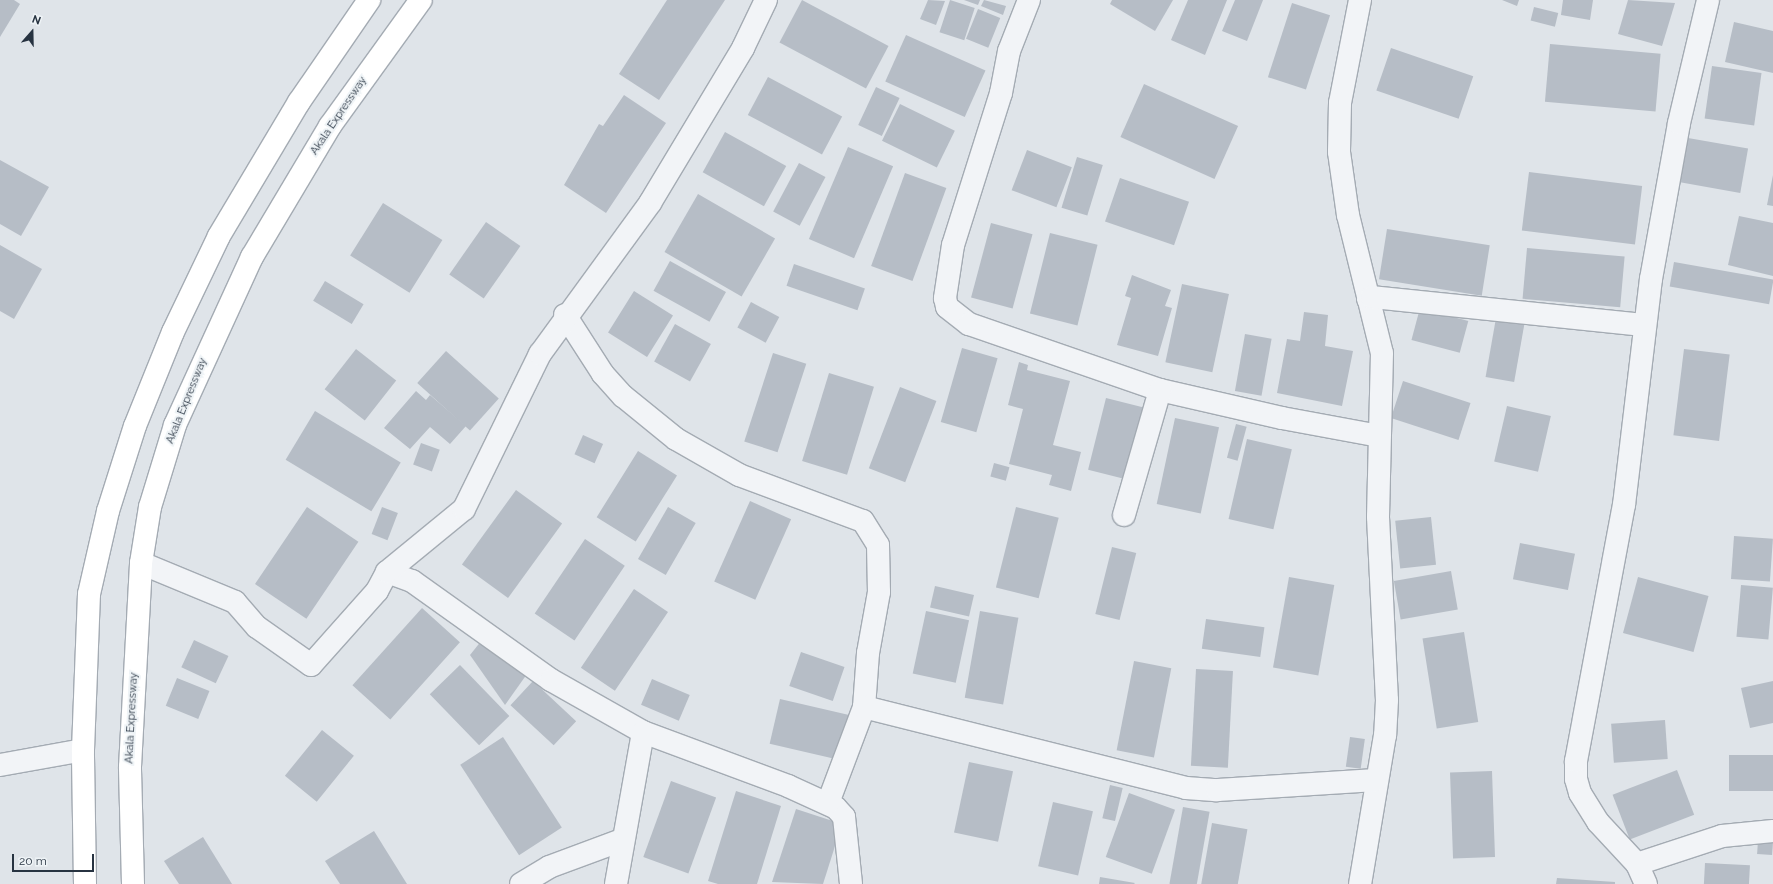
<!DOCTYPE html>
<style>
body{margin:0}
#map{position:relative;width:1773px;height:884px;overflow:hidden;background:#dfe4e9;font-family:Raleway,sans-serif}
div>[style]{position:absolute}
.building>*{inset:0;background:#b6bdc6;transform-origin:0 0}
.roads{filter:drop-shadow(1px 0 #a4abb3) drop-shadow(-1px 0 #a4abb3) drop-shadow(0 1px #a4abb3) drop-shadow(0 -1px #a4abb3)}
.minor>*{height:22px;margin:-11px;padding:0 11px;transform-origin:11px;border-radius:11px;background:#f2f4f7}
.major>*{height:22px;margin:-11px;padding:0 11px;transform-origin:11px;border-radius:11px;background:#fff}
span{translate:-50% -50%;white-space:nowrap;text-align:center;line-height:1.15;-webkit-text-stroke:4px #eef3f6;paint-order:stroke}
.street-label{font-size:11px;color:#273341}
.north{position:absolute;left:12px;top:12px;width:40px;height:40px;-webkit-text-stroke:3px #eef3f6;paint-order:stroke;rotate:20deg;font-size:11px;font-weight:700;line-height:16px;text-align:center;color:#273341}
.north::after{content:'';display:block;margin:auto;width:14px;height:18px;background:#273341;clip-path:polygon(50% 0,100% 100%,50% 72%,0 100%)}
.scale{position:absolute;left:12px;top:854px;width:82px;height:18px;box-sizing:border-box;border:2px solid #273341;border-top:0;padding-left:5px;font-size:12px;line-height:14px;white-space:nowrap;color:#273341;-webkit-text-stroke:3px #eef3f6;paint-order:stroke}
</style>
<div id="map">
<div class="building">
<i style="clip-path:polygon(0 0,14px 0,20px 4px,0 37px)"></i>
<i style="clip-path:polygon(667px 0,725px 0,659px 100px,619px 74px)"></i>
<i style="left:802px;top:0;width:98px;height:48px;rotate:28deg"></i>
<i style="clip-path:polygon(928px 0,945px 1px,936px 25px,920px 19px)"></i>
<i style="left:950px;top:0;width:26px;height:34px;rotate:18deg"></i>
<i style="clip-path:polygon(964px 0,980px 0,978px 5px)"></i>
<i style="clip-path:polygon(984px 0,1006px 6px,1003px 15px,981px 6px)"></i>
<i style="clip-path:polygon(1112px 0,1173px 0,1155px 31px,1110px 4px)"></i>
<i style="clip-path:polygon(1188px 0,1227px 0,1205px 55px,1171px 40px)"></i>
<i style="clip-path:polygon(1235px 0,1263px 0,1247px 41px,1222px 31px)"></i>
<i style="clip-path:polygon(1502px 0,1519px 0,1517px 6px)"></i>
<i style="clip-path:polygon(1563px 0,1593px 0,1590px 20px,1561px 15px)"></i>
<i style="clip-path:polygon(1628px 0,1675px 3px,1662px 46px,1618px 34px)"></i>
<i style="left:1292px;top:3px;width:40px;height:78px;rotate:18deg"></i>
<i style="left:1534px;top:7px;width:25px;height:14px;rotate:14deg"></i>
<i style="left:978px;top:9px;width:24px;height:32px;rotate:22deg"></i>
<i style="clip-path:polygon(1734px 22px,1773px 31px,1773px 73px,1725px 62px)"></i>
<i style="left:906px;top:35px;width:87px;height:51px;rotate:24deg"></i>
<i style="left:1550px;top:44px;width:111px;height:58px;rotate:5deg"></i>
<i style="left:1391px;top:48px;width:87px;height:45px;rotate:19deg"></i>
<i style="left:1712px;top:66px;width:50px;height:53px;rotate:8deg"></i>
<i style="left:768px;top:77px;width:84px;height:43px;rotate:28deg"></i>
<i style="left:1144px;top:84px;width:103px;height:58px;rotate:24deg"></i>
<i style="left:876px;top:87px;width:26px;height:42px;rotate:25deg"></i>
<i style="clip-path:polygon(624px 95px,666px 123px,606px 213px,564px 185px,599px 124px,603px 126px)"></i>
<i style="left:900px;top:104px;width:61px;height:41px;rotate:26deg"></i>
<i style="left:725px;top:132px;width:70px;height:46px;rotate:29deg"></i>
<i style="left:1688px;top:138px;width:61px;height:45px;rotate:10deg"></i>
<i style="left:848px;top:147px;width:49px;height:100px;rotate:23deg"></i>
<i style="left:1027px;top:150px;width:48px;height:43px;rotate:21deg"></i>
<i style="left:1077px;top:157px;width:27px;height:53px;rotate:17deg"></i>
<i style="clip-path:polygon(0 160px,49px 187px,21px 236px,0 224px)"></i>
<i style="left:799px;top:163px;width:30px;height:55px;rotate:28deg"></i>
<i style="left:1529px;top:172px;width:114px;height:59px;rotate:7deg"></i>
<i style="left:905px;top:173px;width:44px;height:99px;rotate:20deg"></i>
<i style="clip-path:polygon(1773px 175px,1773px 206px,1767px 205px)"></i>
<i style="left:1120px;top:178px;width:73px;height:46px;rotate:19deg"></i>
<i style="left:698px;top:194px;width:89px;height:67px;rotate:30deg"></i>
<i style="left:383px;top:203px;width:70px;height:62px;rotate:32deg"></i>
<i style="clip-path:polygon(1739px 216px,1773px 223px,1773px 276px,1728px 265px)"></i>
<i style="left:486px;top:222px;width:42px;height:64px;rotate:35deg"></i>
<i style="left:991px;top:223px;width:43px;height:77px;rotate:15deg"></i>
<i style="left:1387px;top:229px;width:104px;height:51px;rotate:9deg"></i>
<i style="left:1050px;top:233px;width:49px;height:83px;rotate:14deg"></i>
<i style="clip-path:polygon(0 245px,42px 269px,14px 319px,0 311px)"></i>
<i style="left:1527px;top:248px;width:98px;height:51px;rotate:5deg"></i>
<i style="left:670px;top:261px;width:64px;height:34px;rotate:29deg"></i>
<i style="left:1674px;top:262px;width:101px;height:25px;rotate:10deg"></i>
<i style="left:794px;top:264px;width:75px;height:23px;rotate:19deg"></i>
<i style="clip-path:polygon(1132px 275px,1171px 290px,1165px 306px,1172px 308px,1158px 356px,1117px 345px,1131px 298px,1125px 296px)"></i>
<i style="left:325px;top:281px;width:45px;height:23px;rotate:31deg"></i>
<i style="left:1182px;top:284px;width:48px;height:80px;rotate:12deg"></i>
<i style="left:634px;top:291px;width:46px;height:49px;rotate:32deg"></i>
<i style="left:751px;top:302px;width:32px;height:29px;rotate:28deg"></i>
<i style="left:1420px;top:308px;width:50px;height:33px;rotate:15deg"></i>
<i style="clip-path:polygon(1304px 312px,1328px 315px,1325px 346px,1353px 351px,1342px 406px,1277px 393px,1287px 339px,1300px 341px)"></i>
<i style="left:1496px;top:318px;width:29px;height:60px;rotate:10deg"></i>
<i style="left:675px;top:324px;width:41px;height:43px;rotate:29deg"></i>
<i style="left:1245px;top:334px;width:27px;height:58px;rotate:10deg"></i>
<i style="left:962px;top:348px;width:37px;height:77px;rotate:16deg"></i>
<i style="left:356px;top:349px;width:51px;height:51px;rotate:38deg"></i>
<i style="left:1684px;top:349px;width:46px;height:87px;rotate:7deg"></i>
<i style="left:446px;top:351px;width:71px;height:43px;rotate:42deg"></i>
<i style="left:773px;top:353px;width:35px;height:93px;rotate:18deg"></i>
<i style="clip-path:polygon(1019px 362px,1028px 365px,1027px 370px,1070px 381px,1053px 445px,1081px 452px,1071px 491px,1049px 485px,1052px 475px,1009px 464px,1023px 409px,1008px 405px)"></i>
<i style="left:829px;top:373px;width:47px;height:92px;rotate:17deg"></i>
<i style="left:1403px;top:381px;width:71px;height:39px;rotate:18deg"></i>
<i style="left:900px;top:387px;width:39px;height:87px;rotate:21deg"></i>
<i style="clip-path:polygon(416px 391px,426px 400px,430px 395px,466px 426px,450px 444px,430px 427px,410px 449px,384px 428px)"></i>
<i style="left:1106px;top:398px;width:44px;height:74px;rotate:14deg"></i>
<i style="left:1507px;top:406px;width:45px;height:57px;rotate:13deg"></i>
<i style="left:315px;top:411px;width:100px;height:57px;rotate:31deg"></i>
<i style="left:1175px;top:418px;width:45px;height:88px;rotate:12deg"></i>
<i style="left:1236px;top:424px;width:11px;height:35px;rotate:15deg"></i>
<i style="left:583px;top:435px;width:22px;height:21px;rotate:24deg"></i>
<i style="left:1247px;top:439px;width:46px;height:82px;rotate:13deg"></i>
<i style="left:421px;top:443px;width:20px;height:23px;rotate:20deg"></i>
<i style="left:638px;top:451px;width:46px;height:78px;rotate:32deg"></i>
<i style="left:994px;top:463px;width:16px;height:14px;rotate:15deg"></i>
<i style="left:516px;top:490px;width:57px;height:92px;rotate:36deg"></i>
<i style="left:750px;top:501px;width:45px;height:88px;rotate:24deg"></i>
<i style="left:307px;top:507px;width:62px;height:93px;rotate:34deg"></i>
<i style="left:382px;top:507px;width:17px;height:29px;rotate:21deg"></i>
<i style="left:668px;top:507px;width:32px;height:60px;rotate:30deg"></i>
<i style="left:1016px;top:507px;width:44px;height:83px;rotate:14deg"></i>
<i style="left:1431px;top:517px;width:48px;height:36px;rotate:84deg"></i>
<i style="left:1734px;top:536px;width:39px;height:43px;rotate:4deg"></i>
<i style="left:585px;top:539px;width:48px;height:90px;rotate:34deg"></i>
<i style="left:1520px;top:543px;width:56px;height:37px;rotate:11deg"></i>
<i style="left:1112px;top:547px;width:25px;height:69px;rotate:14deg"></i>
<i style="left:1451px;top:571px;width:39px;height:58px;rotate:80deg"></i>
<i style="left:1289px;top:577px;width:46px;height:92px;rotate:10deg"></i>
<i style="left:1638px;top:577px;width:73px;height:58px;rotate:15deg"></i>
<i style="left:1741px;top:585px;width:32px;height:52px;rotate:5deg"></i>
<i style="left:935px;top:586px;width:40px;height:22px;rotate:13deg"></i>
<i style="left:634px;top:589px;width:41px;height:95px;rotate:34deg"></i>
<i style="left:422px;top:608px;width:51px;height:104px;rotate:42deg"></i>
<i style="left:926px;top:611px;width:44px;height:64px;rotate:12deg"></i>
<i style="left:980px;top:611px;width:39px;height:88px;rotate:10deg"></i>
<i style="left:1206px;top:619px;width:59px;height:30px;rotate:8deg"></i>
<i style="left:1464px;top:632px;width:91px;height:42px;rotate:81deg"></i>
<i style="left:194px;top:640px;width:38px;height:30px;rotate:25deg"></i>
<i style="clip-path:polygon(482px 640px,527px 674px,505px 705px,470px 655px)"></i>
<i style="left:801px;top:652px;width:46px;height:36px;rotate:19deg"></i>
<i style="left:1134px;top:661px;width:38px;height:91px;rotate:11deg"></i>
<i style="left:460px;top:665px;width:71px;height:42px;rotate:46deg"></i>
<i style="left:1196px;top:669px;width:37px;height:97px;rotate:3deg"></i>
<i style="left:177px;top:678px;width:35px;height:30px;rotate:22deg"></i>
<i style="left:652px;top:679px;width:41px;height:28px;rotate:23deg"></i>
<i style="left:533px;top:681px;width:59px;height:33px;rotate:43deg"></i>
<i style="clip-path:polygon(1773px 681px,1773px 723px,1750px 728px,1741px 688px)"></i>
<i style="left:780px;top:699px;width:72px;height:46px;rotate:13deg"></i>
<i style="left:1665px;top:720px;width:39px;height:54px;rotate:86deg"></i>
<i style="left:322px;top:730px;width:41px;height:59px;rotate:39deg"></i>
<i style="left:503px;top:737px;width:108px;height:51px;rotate:57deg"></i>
<i style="left:1350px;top:737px;width:15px;height:30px;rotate:8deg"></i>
<i style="left:1773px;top:755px;width:36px;height:44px;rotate:90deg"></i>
<i style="left:969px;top:762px;width:45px;height:72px;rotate:12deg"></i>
<i style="left:1677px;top:770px;width:48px;height:69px;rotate:69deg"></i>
<i style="left:1492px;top:771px;width:86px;height:42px;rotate:88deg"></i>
<i style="left:671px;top:781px;width:48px;height:81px;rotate:20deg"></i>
<i style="left:1110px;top:785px;width:13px;height:34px;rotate:13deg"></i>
<i style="clip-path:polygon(736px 791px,781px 806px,757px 884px,718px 884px,708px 881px)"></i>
<i style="left:1129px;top:793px;width:49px;height:68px;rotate:20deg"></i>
<i style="left:1053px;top:802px;width:41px;height:66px;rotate:13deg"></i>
<i style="left:1183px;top:807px;width:27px;height:78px;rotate:10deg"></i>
<i style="clip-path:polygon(796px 809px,842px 824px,823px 884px,772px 882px)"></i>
<i style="left:1212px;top:823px;width:36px;height:62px;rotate:10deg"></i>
<i style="clip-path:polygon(374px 831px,407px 884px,340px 884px,325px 861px)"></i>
<i style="clip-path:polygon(203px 837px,232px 884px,179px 884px,164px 861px)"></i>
<i style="left:1758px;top:841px;width:15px;height:13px;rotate:4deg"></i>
<i style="left:1705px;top:863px;width:45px;height:21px;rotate:3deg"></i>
<i style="clip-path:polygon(1100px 877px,1135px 883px,1134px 884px,1099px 884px)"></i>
<i style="clip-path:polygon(1557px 878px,1615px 882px,1615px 884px,1556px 884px)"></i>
</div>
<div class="roads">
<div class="minor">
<i style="left:1029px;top:0;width:55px;rotate:111.4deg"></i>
<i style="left:1009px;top:51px;width:43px;rotate:100.8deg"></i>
<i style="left:1001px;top:93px;width:159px;rotate:107.5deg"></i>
<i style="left:953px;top:245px;width:54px;rotate:98.6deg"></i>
<i style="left:945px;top:298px;width:9px;rotate:77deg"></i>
<i style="left:947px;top:307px;width:28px;rotate:38deg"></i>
<i style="left:969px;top:324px;width:202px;rotate:19.1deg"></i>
<i style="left:1160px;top:390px;width:125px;rotate:12.9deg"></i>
<i style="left:1282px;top:418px;width:99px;rotate:10.5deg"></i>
<i style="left:1360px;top:0;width:105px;rotate:101deg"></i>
<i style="left:1340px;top:103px;width:49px;rotate:91.2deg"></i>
<i style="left:1339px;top:152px;width:64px;rotate:81.9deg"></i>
<i style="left:1348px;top:215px;width:142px;rotate:76.2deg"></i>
<i style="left:1382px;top:353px;width:164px;rotate:91.4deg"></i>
<i style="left:1378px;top:517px;width:183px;rotate:87.2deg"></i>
<i style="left:1387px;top:700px;width:35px;rotate:93deg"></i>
<i style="left:1385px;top:735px;width:151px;rotate:99.5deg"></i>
<i style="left:1368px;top:299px;width:4px;rotate:-27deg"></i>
<i style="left:1372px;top:297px;width:274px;rotate:5.9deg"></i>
<i style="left:565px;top:315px;width:70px;rotate:57.2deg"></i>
<i style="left:603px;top:374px;width:30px;rotate:48deg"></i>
<i style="left:623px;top:396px;width:68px;rotate:39.1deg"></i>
<i style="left:676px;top:439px;width:73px;rotate:29.7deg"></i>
<i style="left:739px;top:475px;width:132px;rotate:20.4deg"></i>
<i style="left:863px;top:521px;width:28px;rotate:58deg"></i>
<i style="left:878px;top:545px;width:47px;rotate:88.8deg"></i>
<i style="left:879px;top:592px;width:62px;rotate:100.2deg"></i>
<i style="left:868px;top:653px;width:54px;rotate:94.2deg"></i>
<i style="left:1124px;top:515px;width:130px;rotate:-73.9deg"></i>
<i style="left:141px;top:563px;width:102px;rotate:22.5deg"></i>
<i style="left:235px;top:602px;width:33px;rotate:49deg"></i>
<i style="left:257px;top:627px;width:66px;rotate:35.1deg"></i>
<i style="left:311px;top:665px;width:99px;rotate:-48.3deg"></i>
<i style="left:377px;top:591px;width:21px;rotate:-62deg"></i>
<i style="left:387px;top:572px;width:27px;rotate:20deg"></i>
<i style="left:412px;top:581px;width:171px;rotate:35.5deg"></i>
<i style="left:551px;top:680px;width:106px;rotate:29.5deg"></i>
<i style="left:643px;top:732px;width:155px;rotate:20.4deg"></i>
<i style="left:788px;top:786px;width:53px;rotate:24.6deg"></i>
<i style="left:836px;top:808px;width:12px;rotate:48deg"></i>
<i style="left:844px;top:817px;width:67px;rotate:84deg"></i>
<i style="left:387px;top:572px;width:99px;rotate:-39.3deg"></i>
<i style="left:464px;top:509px;width:173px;rotate:-63.9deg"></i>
<i style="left:540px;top:354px;width:187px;rotate:-53.9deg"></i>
<i style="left:650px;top:203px;width:181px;rotate:-59deg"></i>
<i style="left:743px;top:48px;width:53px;rotate:-64.4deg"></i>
<i style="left:0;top:765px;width:84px;rotate:-10.2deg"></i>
<i style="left:828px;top:803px;width:103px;rotate:-69.4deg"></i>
<i style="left:864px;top:707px;width:332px;rotate:14.1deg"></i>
<i style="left:1186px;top:788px;width:31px;rotate:4deg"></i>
<i style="left:1217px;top:790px;width:160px;rotate:-3.6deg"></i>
<i style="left:1637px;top:864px;width:89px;rotate:-18.2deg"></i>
<i style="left:1722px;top:836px;width:51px;rotate:-5.6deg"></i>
<i style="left:521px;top:884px;width:33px;rotate:-31deg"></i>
<i style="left:549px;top:867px;width:78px;rotate:-20.3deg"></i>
<i style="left:616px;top:884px;width:154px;rotate:-79.9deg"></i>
<i style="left:1646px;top:884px;width:22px;rotate:-114deg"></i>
<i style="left:1637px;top:864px;width:57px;rotate:-132.9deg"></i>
<i style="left:1598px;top:822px;width:34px;rotate:-122deg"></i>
<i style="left:1580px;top:793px;width:15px;rotate:-106deg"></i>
<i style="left:1576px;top:779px;width:18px;rotate:-90deg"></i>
<i style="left:1576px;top:761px;width:260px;rotate:-79.4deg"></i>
<i style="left:1624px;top:505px;width:228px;rotate:-83.2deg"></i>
<i style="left:1651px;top:279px;width:158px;rotate:-79.8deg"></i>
<i style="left:1679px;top:123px;width:126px;rotate:-76.7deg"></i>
</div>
<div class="major">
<i style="left:85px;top:884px;width:134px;rotate:-90.9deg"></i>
<i style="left:83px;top:750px;width:156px;rotate:-87.8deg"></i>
<i style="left:89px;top:594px;width:85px;rotate:-77.1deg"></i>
<i style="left:108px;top:511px;width:89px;rotate:-72.4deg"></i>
<i style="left:135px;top:426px;width:101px;rotate:-68deg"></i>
<i style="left:173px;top:332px;width:106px;rotate:-64.4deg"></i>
<i style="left:219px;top:236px;width:156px;rotate:-59.2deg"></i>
<i style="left:299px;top:102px;width:124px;rotate:-55.5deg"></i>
<i style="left:133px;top:884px;width:117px;rotate:-91.5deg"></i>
<i style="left:130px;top:767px;width:204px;rotate:-86.9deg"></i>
<i style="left:141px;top:563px;width:57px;rotate:-80.9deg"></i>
<i style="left:150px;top:507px;width:86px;rotate:-73deg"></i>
<i style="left:175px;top:425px;width:185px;rotate:-65.4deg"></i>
<i style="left:252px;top:257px;width:152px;rotate:-59.2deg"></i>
<i style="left:330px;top:126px;width:155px;rotate:-54.2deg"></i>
</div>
</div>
<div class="street-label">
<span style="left:339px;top:116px;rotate:-56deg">Akala Expressway</span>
<span style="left:187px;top:401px;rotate:-68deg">Akala Expressway</span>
<span style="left:132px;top:718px;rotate:-87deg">Akala Expressway</span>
</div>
<div class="north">N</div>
<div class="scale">20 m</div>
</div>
